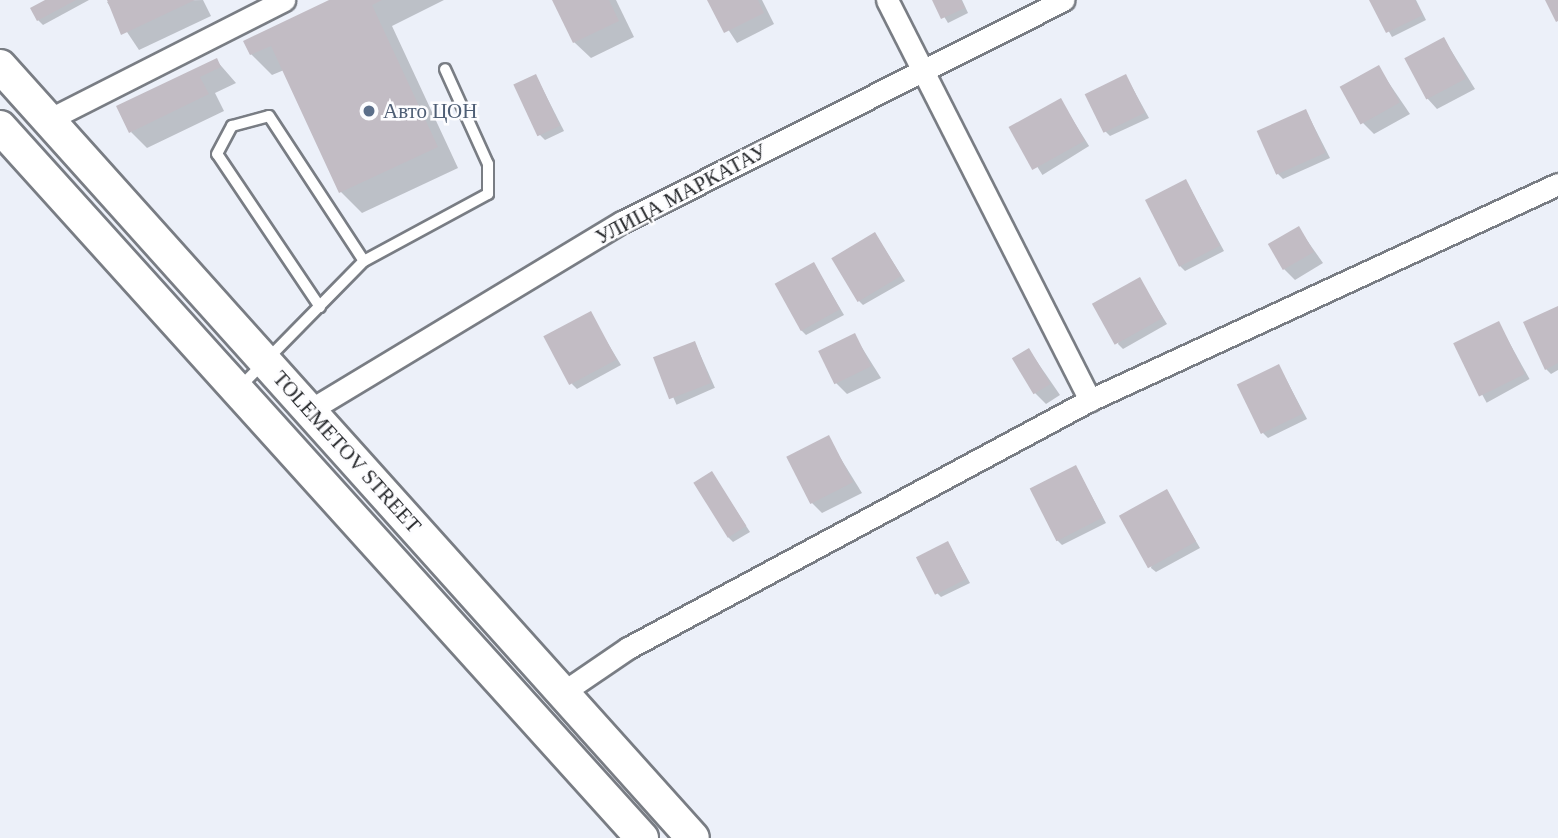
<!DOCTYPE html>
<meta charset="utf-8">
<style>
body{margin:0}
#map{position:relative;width:1558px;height:838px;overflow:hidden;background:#ecf0f9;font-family:Georgia,serif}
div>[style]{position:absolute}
.shadow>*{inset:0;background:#0003;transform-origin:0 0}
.building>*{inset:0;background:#c2bcc4;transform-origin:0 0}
.roads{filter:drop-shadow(2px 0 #797d84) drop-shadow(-2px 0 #797d84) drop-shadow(0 2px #797d84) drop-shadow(0 -2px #797d84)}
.lane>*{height:10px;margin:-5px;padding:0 5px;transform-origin:5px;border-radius:5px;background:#fff}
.street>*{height:21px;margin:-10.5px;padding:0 10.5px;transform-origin:10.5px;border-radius:10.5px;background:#fff}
.primary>*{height:32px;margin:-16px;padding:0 16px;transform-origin:16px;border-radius:16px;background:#fff}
.dots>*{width:19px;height:19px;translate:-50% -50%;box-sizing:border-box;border:4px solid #fdfdff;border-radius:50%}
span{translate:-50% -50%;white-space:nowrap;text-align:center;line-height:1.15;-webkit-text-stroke:5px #fdfdff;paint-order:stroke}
.service-label{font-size:21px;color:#4e5e75}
.left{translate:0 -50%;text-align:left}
.street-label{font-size:21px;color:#25272a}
</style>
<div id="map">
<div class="shadow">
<i style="clip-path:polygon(49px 0,89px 0,43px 25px,38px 20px)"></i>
<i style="clip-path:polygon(203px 0,211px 16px,139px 50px,107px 2px)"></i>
<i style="clip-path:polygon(333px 0,444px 0,392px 26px,458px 168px,362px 213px,341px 192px,284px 70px,272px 75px,251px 54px)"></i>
<i style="clip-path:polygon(554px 0,616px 0,634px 37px,591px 58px,574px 42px)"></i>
<i style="clip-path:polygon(709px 0,762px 0,774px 24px,737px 43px)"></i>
<i style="clip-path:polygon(934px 0,962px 0,968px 13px,948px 23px)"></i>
<i style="clip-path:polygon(1371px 0,1416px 0,1426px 20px,1392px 37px)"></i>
<i style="clip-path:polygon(1444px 39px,1475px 89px,1437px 109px,1427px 98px)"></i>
<i style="clip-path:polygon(216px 60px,236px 83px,215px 93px,224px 111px,147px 148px,131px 132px)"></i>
<i style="clip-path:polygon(1378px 67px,1410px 114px,1374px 134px,1363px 123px)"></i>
<i style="clip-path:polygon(536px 76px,564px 131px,545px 140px,540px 135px)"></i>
<i style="clip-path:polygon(1126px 76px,1149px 118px,1110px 136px,1105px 131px)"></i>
<i style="left:1061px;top:101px;width:53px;height:55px;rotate:58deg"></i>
<i style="clip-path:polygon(1306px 111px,1330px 158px,1283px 179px,1278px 174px)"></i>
<i style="clip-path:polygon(1186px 181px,1224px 251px,1185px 271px,1180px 266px)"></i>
<i style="clip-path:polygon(1299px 229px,1323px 263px,1295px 280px,1284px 269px)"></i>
<i style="clip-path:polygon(875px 234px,905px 281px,863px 305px,858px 300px)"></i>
<i style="clip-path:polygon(814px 264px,844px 315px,806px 335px,801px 330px)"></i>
<i style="clip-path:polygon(1139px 279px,1167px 324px,1123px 349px,1118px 344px)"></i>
<i style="clip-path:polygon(1558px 308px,1558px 370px,1551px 374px,1546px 369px)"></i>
<i style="clip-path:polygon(590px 314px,621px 365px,577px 389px,572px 384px)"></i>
<i style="left:1499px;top:324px;width:63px;height:49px;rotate:61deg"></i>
<i style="clip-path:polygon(854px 335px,881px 378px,847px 394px,836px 383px)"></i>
<i style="left:695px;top:343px;width:49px;height:42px;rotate:66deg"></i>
<i style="clip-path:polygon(1029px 350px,1060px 395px,1046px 404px,1035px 393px)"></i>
<i style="clip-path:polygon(1279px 366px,1307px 419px,1268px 438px,1263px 433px)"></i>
<i style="clip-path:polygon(828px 438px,862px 493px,822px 513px,811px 502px)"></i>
<i style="clip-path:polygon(1076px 467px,1106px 523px,1062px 545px,1057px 540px)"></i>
<i style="clip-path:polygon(712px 473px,750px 532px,733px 542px,728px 537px)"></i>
<i style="clip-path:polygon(1166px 491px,1200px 548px,1156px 572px,1151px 568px)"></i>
<i style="clip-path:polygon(948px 543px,970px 583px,941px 597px,936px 592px)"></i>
</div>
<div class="building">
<i style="clip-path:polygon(45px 0,76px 0,37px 21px,30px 8px)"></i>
<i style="clip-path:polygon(107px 0,195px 0,121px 35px)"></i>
<i style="clip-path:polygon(329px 0,382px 0,372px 5px,438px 147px,339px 193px,271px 46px,250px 55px,243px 41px)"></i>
<i style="clip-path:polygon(552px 0,609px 0,619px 21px,573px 43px)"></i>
<i style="clip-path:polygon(707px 0,758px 0,764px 13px,724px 33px)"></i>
<i style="clip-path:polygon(932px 0,961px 0,965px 8px,941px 19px)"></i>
<i style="clip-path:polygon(1369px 0,1415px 0,1423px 15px,1386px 33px)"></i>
<i style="clip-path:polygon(1545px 0,1558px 0,1558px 21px,1556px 22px)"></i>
<i style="left:1444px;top:37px;width:47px;height:45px;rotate:62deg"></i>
<i style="clip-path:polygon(217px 58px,221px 67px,200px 77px,209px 94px,129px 133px,116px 106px)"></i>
<i style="left:1379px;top:65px;width:43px;height:45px;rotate:61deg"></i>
<i style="left:536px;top:74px;width:57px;height:25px;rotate:65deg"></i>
<i style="left:1126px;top:74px;width:43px;height:46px;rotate:64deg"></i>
<i style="left:1061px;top:98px;width:49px;height:60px;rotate:61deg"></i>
<i style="left:1306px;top:109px;width:48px;height:54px;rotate:66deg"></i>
<i style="left:1186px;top:179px;width:75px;height:46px;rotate:63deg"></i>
<i style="left:1299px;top:226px;width:30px;height:36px;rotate:60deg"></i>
<i style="left:875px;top:232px;width:51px;height:51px;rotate:59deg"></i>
<i style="left:814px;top:262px;width:54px;height:45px;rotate:61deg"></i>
<i style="left:1140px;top:277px;width:47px;height:55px;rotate:61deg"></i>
<i style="clip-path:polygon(1558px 306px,1558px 363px,1545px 370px,1523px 322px)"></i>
<i style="left:591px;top:311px;width:55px;height:54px;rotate:62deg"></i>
<i style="left:1499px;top:321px;width:59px;height:51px;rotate:64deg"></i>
<i style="left:855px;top:333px;width:37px;height:41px;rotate:64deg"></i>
<i style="left:695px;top:341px;width:45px;height:45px;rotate:69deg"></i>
<i style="left:1029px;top:348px;width:42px;height:20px;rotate:59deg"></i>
<i style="left:1279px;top:364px;width:55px;height:47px;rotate:64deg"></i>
<i style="left:829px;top:435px;width:53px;height:48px;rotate:63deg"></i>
<i style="left:1076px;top:465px;width:59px;height:52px;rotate:63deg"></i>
<i style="left:712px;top:471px;width:65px;height:22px;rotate:58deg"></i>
<i style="left:1167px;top:489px;width:60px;height:55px;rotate:61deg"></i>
<i style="left:948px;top:541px;width:42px;height:36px;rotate:63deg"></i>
</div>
<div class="roads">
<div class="lane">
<i style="left:320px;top:307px;width:184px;rotate:-123.9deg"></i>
<i style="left:217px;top:154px;width:32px;rotate:-62deg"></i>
<i style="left:232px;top:126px;width:38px;rotate:-15deg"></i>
<i style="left:269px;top:116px;width:173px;rotate:56.8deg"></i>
<i style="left:240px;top:387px;width:177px;rotate:-45.5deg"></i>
<i style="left:364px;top:261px;width:141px;rotate:-28.4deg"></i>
<i style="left:488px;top:194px;width:30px;rotate:-90deg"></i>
<i style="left:488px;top:164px;width:104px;rotate:-114.4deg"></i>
</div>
<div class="street">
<i style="left:887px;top:0;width:449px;rotate:63.1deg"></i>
<i style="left:46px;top:121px;width:267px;rotate:-26.9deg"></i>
<i style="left:310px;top:410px;width:364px;rotate:-31.1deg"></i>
<i style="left:622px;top:222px;width:494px;rotate:-26.7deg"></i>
<i style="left:562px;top:693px;width:80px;rotate:-34.3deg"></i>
<i style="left:628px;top:648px;width:524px;rotate:-28.23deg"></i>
<i style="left:1090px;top:400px;width:515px;rotate:-24.78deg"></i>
</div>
<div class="primary">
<i style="left:0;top:66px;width:1037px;rotate:48.09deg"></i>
<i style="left:0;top:127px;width:958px;rotate:47.92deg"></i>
</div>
</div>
<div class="dots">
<i style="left:369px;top:111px;background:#5c6f8a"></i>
</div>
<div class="service-label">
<span class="left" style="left:383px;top:111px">Авто ЦОН</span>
</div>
<div class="street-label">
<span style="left:681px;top:194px;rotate:-28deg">УЛИЦА МАРКАТАУ</span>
<span style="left:347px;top:452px;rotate:48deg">TOLEMETOV STREET</span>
</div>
</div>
